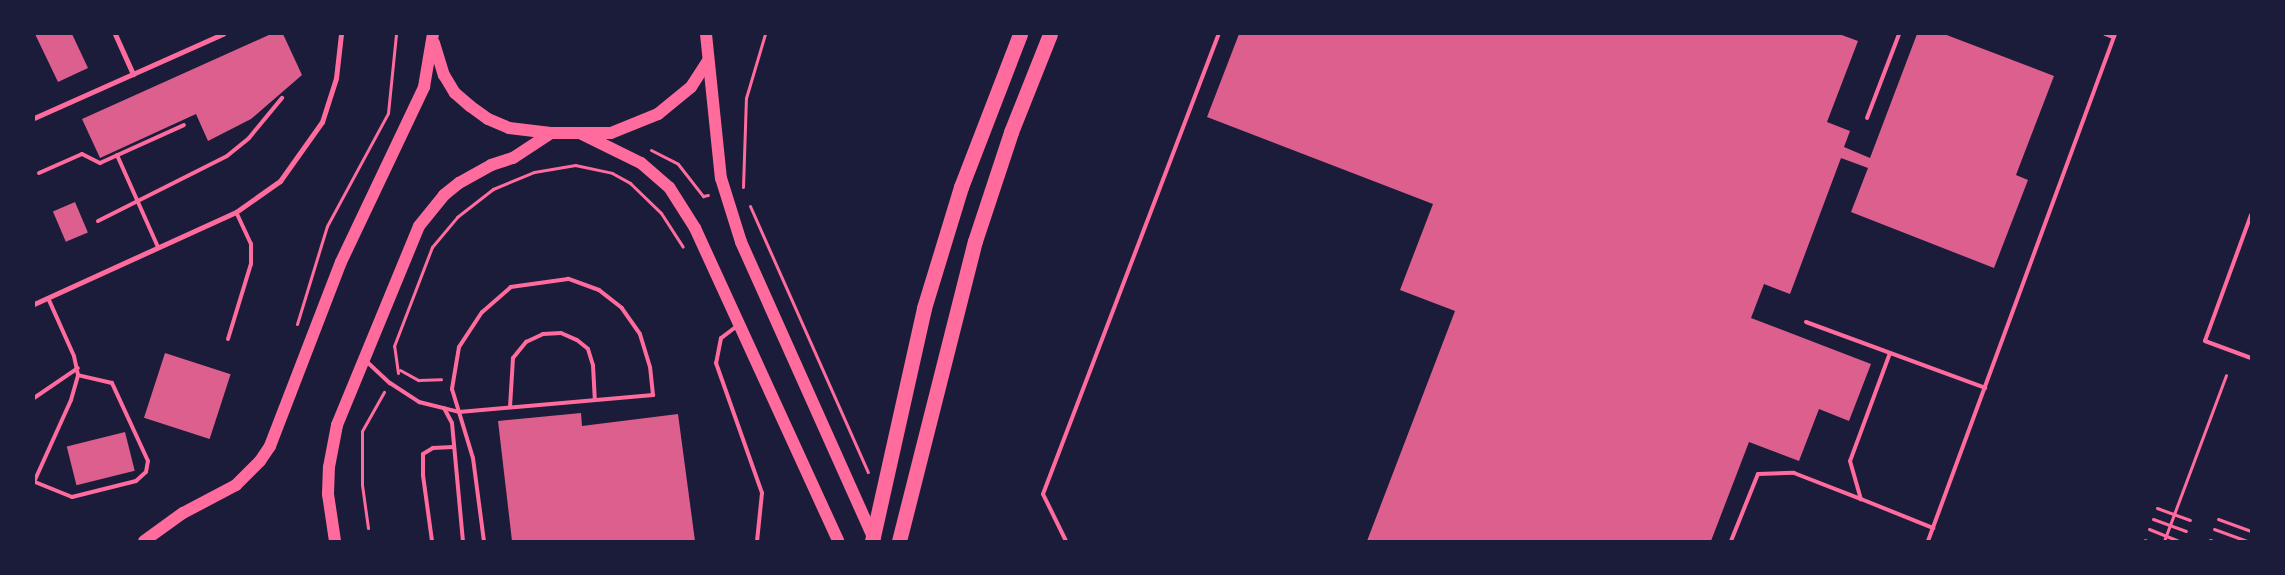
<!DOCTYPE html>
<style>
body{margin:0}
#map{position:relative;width:2285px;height:575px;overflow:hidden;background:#1b1b3a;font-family:Raleway,sans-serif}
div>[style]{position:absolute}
.building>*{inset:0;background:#dd5f8e;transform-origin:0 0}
.path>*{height:3px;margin:-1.5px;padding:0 1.5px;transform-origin:1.5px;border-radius:1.5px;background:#ff6b9d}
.service>*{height:4px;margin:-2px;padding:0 2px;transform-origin:2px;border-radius:2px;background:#ff6b9d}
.minor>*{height:5px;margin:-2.5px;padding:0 2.5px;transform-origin:2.5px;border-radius:2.5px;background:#ff6b9d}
.primary>*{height:12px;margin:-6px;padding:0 6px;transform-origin:6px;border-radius:6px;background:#ff6b9d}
.motorway>*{height:15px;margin:-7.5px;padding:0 7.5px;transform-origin:7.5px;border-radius:7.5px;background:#ff6b9d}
span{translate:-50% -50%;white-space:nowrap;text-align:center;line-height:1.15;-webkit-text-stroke:5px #1b1b3a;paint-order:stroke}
.frame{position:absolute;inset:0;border:35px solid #1b1b3a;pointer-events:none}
</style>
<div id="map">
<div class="building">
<i style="clip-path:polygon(35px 34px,72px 34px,88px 68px,58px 82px)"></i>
<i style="clip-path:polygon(271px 34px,283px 34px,302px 75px,251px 119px,208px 141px,196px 114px,100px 158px,82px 119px)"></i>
<i style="clip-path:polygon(1239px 34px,1839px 34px,1858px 41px,1827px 122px,1850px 131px,1844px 147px,1870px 158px,1917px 34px,1944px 34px,2054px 76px,2016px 175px,2028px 180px,1994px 268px,1851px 212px,1868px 168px,1841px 158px,1790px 294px,1764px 284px,1751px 318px,1871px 364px,1849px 421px,1819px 409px,1799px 461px,1749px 442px,1711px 541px,1367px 541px,1455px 311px,1400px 290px,1433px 204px,1207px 117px)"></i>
<i style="left:75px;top:202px;width:33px;height:24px;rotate:67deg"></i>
<i style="left:165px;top:353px;width:69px;height:68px;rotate:18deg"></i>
<i style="clip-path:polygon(581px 413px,582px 426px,678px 414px,695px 541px,512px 541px,498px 421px)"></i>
<i style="left:125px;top:432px;width:40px;height:60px;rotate:76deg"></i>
</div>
<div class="path">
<i style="left:651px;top:150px;width:30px;rotate:27deg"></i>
<i style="left:678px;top:164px;width:41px;rotate:52deg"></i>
<i style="left:703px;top:196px;width:5px;rotate:-11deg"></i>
<i style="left:743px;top:187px;width:89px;rotate:-88.1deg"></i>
<i style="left:746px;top:98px;width:67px;rotate:-73.5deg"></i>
<i style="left:750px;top:206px;width:291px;rotate:66.1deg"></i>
<i style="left:297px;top:324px;width:102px;rotate:-73deg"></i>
<i style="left:327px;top:226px;width:128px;rotate:-61.6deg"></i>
<i style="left:388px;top:113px;width:79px;rotate:-84.2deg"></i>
<i style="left:400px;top:370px;width:21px;rotate:29deg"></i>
<i style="left:418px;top:380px;width:23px;rotate:-2deg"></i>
<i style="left:398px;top:373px;width:27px;rotate:-98deg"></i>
<i style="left:394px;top:346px;width:106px;rotate:-69deg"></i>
<i style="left:432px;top:247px;width:39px;rotate:-50deg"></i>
<i style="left:457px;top:217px;width:46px;rotate:-37.9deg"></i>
<i style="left:493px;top:189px;width:44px;rotate:-22.5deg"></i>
<i style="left:534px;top:172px;width:42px;rotate:-9.7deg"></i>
<i style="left:575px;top:165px;width:38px;rotate:12deg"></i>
<i style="left:612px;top:173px;width:21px;rotate:29deg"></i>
<i style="left:630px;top:183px;width:43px;rotate:44.1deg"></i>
<i style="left:661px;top:213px;width:40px;rotate:57.1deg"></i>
<i style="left:2157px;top:508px;width:35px;rotate:20deg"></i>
<i style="left:2153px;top:519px;width:35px;rotate:20deg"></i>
<i style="left:2218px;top:519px;width:35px;rotate:20deg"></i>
<i style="left:368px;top:528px;width:43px;rotate:-97.9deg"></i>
<i style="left:362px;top:485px;width:54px;rotate:-90deg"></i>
<i style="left:362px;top:431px;width:45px;rotate:-60.6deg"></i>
<i style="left:2149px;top:529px;width:32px;rotate:22deg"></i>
<i style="left:2214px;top:529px;width:35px;rotate:20deg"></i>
<i style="left:2145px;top:540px;width:2px;rotate:27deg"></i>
<i style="left:2210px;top:540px;width:3px;rotate:18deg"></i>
<i style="left:2164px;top:541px;width:177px;rotate:-69.5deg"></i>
</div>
<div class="service">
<i style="left:2105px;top:34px;width:9px;rotate:21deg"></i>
<i style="left:1867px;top:118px;width:90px;rotate:-69.1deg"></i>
<i style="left:117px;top:155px;width:101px;rotate:66deg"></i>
<i style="left:39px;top:173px;width:47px;rotate:-23.8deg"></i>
<i style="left:82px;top:154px;width:20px;rotate:27deg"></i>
<i style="left:100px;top:163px;width:92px;rotate:-24.3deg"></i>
<i style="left:2251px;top:215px;width:134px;rotate:110.1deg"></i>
<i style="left:2205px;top:341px;width:49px;rotate:20.3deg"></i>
<i style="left:98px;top:221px;width:144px;rotate:-26.7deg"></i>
<i style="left:227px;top:156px;width:28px;rotate:-39deg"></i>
<i style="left:249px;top:138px;width:52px;rotate:-50.5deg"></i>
<i style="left:1806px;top:322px;width:191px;rotate:20.2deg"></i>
<i style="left:737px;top:326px;width:20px;rotate:143deg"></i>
<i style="left:721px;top:338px;width:25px;rotate:101deg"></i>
<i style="left:716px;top:363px;width:138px;rotate:70.5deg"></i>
<i style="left:762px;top:493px;width:48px;rotate:95.9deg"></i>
<i style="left:228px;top:339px;width:78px;rotate:-73deg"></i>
<i style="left:251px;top:264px;width:20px;rotate:-90deg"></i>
<i style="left:251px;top:244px;width:35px;rotate:-115deg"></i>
<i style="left:1890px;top:353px;width:115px;rotate:110.3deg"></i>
<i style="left:1850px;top:461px;width:40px;rotate:74deg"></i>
<i style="left:1861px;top:499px;width:78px;rotate:21.9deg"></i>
<i style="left:365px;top:360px;width:34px;rotate:43deg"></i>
<i style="left:390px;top:383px;width:35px;rotate:33deg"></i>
<i style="left:419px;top:402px;width:41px;rotate:14deg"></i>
<i style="left:459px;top:412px;width:195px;rotate:-5deg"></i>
<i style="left:653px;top:395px;width:28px;rotate:-96deg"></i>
<i style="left:650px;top:367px;width:34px;rotate:-107deg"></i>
<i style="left:640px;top:334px;width:32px;rotate:-125deg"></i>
<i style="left:622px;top:308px;width:29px;rotate:-142deg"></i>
<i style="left:599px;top:290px;width:33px;rotate:-160deg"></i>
<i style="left:568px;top:279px;width:58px;rotate:172deg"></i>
<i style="left:511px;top:287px;width:38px;rotate:139deg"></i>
<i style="left:482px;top:312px;width:42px;rotate:123.3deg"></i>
<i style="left:459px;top:347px;width:43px;rotate:99.5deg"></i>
<i style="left:452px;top:389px;width:72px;rotate:73.1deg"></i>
<i style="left:473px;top:458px;width:84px;rotate:82.5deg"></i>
<i style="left:34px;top:398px;width:53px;rotate:-34.3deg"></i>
<i style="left:510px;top:407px;width:49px;rotate:-86.5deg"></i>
<i style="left:513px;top:358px;width:21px;rotate:-51deg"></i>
<i style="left:526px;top:342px;width:19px;rotate:-25deg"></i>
<i style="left:543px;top:334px;width:18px;rotate:-3deg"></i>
<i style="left:561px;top:333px;width:17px;rotate:24deg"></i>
<i style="left:577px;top:340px;width:14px;rotate:39deg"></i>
<i style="left:588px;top:349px;width:17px;rotate:73deg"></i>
<i style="left:593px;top:365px;width:35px;rotate:87deg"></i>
<i style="left:444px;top:408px;width:17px;rotate:62deg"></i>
<i style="left:452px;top:423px;width:119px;rotate:84.7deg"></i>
<i style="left:34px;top:482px;width:90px;rotate:-65.7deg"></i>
<i style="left:71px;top:400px;width:26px;rotate:-74deg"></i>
<i style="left:78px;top:375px;width:19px;rotate:-102deg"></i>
<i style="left:74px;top:356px;width:61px;rotate:-114.1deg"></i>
<i style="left:35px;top:482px;width:40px;rotate:22deg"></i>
<i style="left:72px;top:497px;width:66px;rotate:-14deg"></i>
<i style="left:136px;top:481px;width:13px;rotate:-42deg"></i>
<i style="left:146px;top:472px;width:11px;rotate:-80deg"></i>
<i style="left:148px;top:461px;width:86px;rotate:-114.8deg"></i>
<i style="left:112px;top:383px;width:35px;rotate:-167deg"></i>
<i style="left:432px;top:541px;width:67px;rotate:-97.8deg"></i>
<i style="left:423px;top:475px;width:21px;rotate:-90deg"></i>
<i style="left:423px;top:454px;width:12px;rotate:-31deg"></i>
<i style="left:433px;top:448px;width:20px;rotate:-3deg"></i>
<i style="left:1066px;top:541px;width:52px;rotate:-116.1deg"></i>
<i style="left:1043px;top:494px;width:493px;rotate:-69.1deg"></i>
<i style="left:1731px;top:541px;width:72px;rotate:-68.1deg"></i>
<i style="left:1758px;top:474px;width:36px;rotate:-2deg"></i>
<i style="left:1794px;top:473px;width:72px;rotate:21.2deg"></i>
<i style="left:1928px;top:541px;width:540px;rotate:-69.75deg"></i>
</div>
<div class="minor">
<i style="left:115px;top:34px;width:44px;rotate:65.8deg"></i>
<i style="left:34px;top:118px;width:207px;rotate:-24deg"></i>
<i style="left:34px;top:304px;width:222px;rotate:-24.5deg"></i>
<i style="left:236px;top:212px;width:54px;rotate:-35.2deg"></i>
<i style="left:280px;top:181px;width:72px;rotate:-54.6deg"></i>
<i style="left:322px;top:122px;width:46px;rotate:-72.3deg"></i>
<i style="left:336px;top:78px;width:44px;rotate:-83.5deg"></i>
</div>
<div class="primary">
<i style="left:706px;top:34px;width:145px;rotate:84.1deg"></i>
<i style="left:721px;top:178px;width:67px;rotate:72.6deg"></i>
<i style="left:741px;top:242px;width:328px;rotate:65.9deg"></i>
<i style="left:434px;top:43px;width:34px;rotate:73deg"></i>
<i style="left:444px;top:75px;width:21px;rotate:59deg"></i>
<i style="left:455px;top:93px;width:20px;rotate:41deg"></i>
<i style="left:470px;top:106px;width:22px;rotate:36deg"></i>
<i style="left:488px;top:119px;width:23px;rotate:23deg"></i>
<i style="left:509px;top:128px;width:42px;rotate:6.8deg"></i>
<i style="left:551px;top:133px;width:60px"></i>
<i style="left:611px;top:133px;width:51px;rotate:-22deg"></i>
<i style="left:658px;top:114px;width:43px;rotate:-39.3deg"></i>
<i style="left:691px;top:87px;width:30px;rotate:-57deg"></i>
<i style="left:580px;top:133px;width:68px;rotate:26.2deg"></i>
<i style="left:641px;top:163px;width:37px;rotate:41deg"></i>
<i style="left:669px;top:187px;width:49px;rotate:57.6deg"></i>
<i style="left:695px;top:228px;width:344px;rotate:65.4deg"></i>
<i style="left:144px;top:541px;width:48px;rotate:-35.7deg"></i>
<i style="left:183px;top:513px;width:60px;rotate:-27.8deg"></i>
<i style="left:236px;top:485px;width:34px;rotate:-45deg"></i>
<i style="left:260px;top:461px;width:18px;rotate:-56deg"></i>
<i style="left:270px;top:446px;width:197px;rotate:-68.9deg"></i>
<i style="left:341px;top:262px;width:194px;rotate:-64.6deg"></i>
<i style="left:424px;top:87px;width:54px;rotate:-80.4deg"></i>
<i style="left:335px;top:541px;width:48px;rotate:-98.5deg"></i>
<i style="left:328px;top:494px;width:27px;rotate:-88deg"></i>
<i style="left:329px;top:467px;width:43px;rotate:-79.2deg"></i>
<i style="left:337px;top:425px;width:215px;rotate:-67.6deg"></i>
<i style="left:419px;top:226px;width:40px;rotate:-51deg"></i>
<i style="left:444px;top:195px;width:19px;rotate:-39deg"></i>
<i style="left:459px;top:183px;width:37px;rotate:-29deg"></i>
<i style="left:491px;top:165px;width:23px;rotate:-18deg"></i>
<i style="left:513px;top:158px;width:45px;rotate:-33.3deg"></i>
</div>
<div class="motorway">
<i style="left:872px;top:541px;width:239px;rotate:-77.4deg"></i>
<i style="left:924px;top:308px;width:127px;rotate:-73deg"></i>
<i style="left:961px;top:187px;width:164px;rotate:-68.9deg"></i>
<i style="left:899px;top:541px;width:309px;rotate:-75.8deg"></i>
<i style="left:975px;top:241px;width:115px;rotate:-71.7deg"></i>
<i style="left:1011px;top:132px;width:105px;rotate:-68.3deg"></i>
</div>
<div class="frame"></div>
</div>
